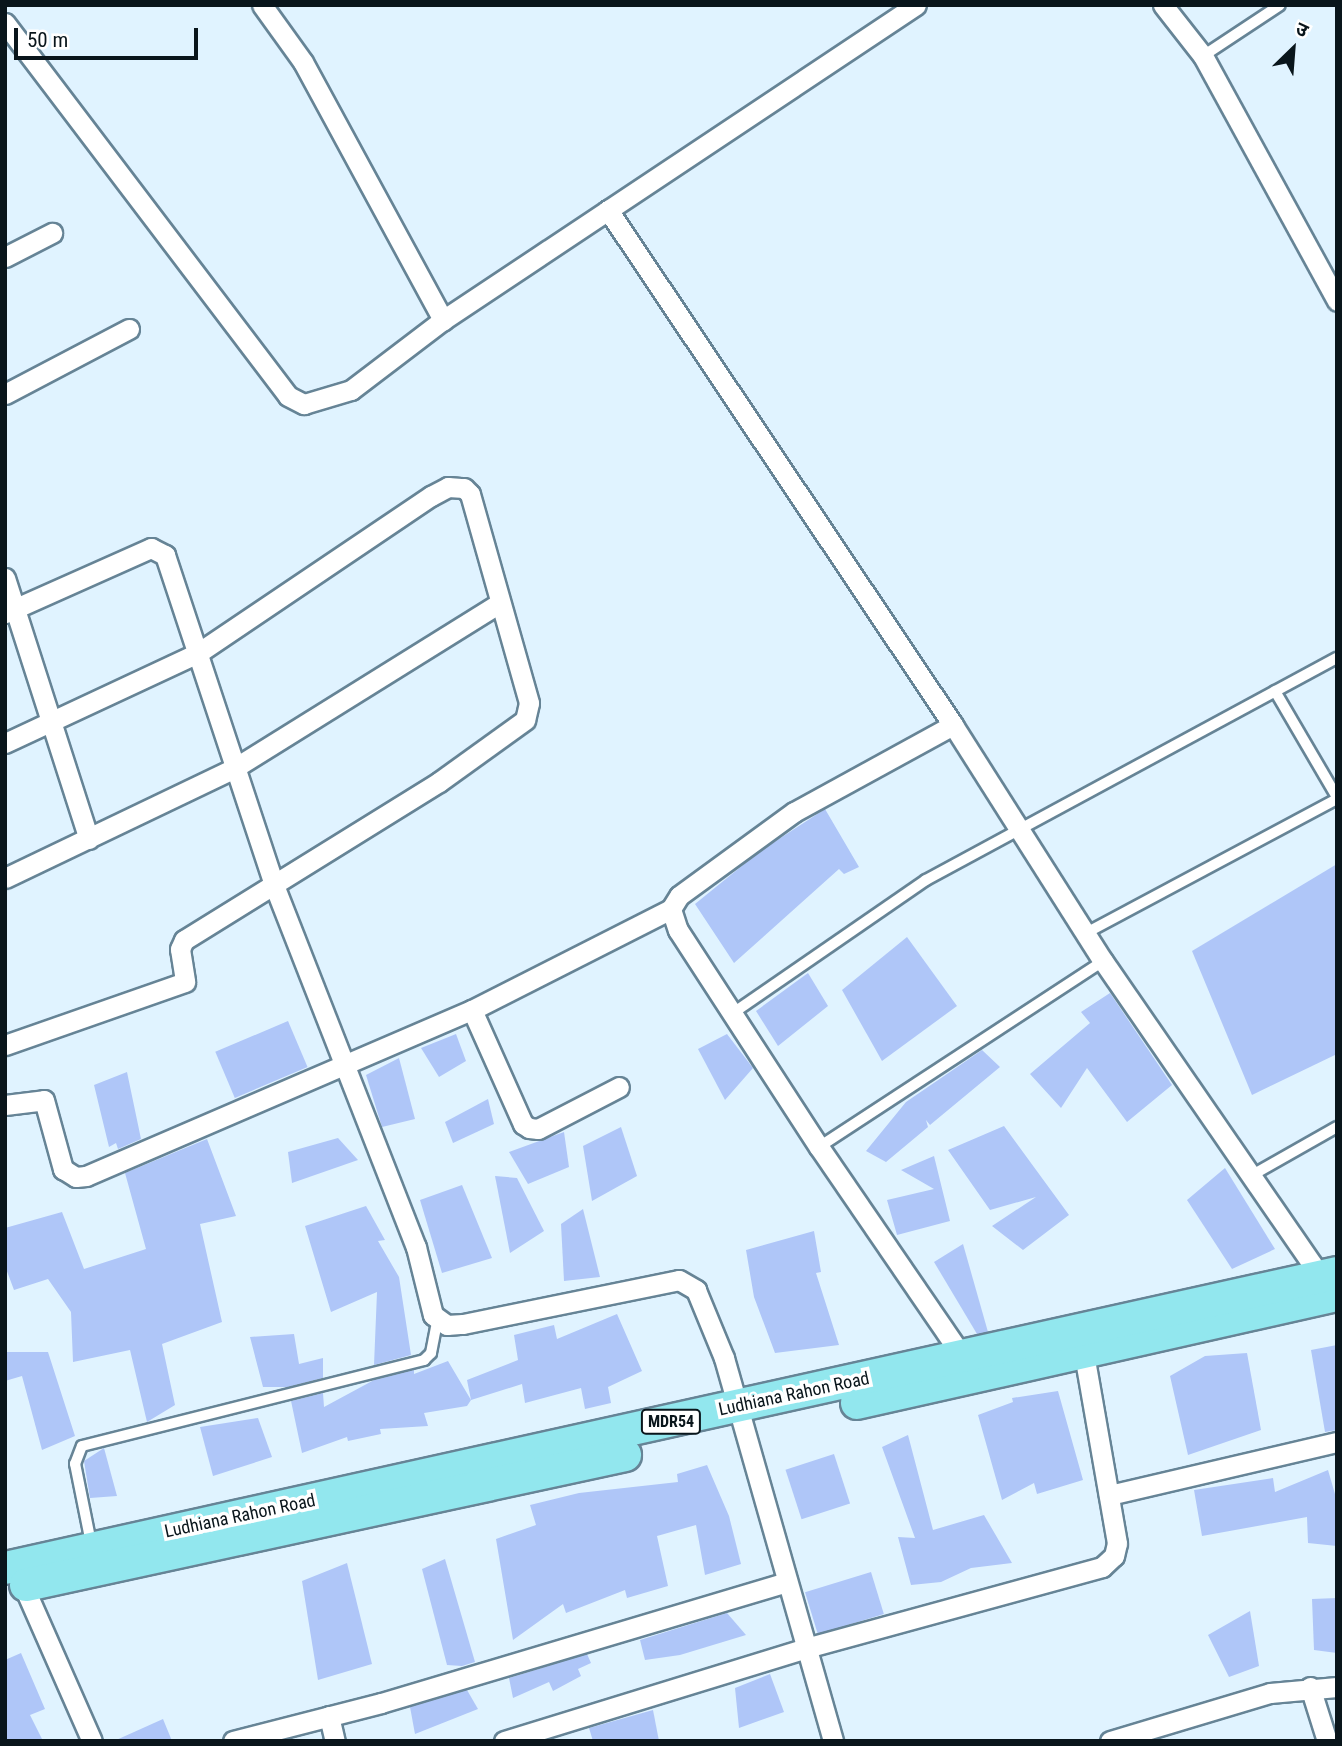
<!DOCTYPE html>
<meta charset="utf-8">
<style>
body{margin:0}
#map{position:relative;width:1342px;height:1746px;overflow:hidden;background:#e0f3ff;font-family:"Roboto Condensed","Noto Sans Devanagari",sans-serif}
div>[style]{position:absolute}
.building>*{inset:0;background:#afc6f8;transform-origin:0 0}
.roads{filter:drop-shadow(2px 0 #668496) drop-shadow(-2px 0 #668496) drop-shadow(0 2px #668496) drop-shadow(0 -2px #668496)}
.service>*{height:10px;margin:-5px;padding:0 5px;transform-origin:5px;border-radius:5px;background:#fff}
.minor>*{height:19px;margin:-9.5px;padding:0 9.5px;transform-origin:9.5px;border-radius:9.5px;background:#fff}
.primary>*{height:32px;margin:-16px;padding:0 16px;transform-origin:16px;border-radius:16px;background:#92e7ee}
span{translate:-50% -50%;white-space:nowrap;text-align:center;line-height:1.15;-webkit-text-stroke:7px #fff;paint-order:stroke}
.shield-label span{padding:2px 5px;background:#fff;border:2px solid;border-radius:5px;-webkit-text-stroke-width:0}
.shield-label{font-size:16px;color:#09151b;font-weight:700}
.street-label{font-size:18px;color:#09151b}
.frame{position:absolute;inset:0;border:7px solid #09151b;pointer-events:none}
.north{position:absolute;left:1258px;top:14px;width:70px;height:70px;-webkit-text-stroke:5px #fff;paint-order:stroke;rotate:25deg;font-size:19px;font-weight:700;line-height:28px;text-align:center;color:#09151b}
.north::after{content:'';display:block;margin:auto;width:24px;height:32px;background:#09151b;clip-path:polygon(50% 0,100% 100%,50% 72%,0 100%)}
.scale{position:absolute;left:14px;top:28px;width:184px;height:32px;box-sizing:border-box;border:4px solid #09151b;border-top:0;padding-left:9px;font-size:21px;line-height:24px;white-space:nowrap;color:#09151b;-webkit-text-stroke:5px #fff;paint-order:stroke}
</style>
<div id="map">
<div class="building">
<i style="clip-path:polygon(825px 809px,859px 867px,844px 874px,839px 869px,734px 963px,695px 904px,759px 852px)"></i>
<i style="clip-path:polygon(1337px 864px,1337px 1054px,1252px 1095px,1192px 951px)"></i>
<i style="clip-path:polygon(907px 937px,957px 1006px,882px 1061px,842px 990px)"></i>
<i style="clip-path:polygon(808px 973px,828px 1006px,778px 1046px,756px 1011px)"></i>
<i style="clip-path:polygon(1110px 993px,1172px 1085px,1127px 1122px,1087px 1068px,1061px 1108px,1030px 1074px,1090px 1023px,1081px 1012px)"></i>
<i style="left:288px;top:1021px;width:50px;height:79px;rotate:67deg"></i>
<i style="clip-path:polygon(456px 1034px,466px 1061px,439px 1077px,421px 1048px)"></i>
<i style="clip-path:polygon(727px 1034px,753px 1068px,725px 1100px,698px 1049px)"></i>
<i style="clip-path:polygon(982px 1050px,1000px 1067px,930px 1125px,926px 1120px,928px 1127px,886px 1162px,866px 1151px,906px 1102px)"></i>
<i style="clip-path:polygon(399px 1058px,415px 1119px,382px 1127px,366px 1075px)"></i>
<i style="clip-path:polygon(127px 1072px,141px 1139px,118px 1149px,116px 1143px,109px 1147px,94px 1085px)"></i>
<i style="clip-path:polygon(488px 1099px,494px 1124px,453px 1143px,445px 1122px)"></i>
<i style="clip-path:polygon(1004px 1126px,1069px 1215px,1023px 1250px,992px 1226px,1036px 1197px,990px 1210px,948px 1150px)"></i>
<i style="clip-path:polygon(621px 1127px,637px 1176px,592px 1201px,583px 1146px)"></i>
<i style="clip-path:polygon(564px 1132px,569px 1167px,528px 1184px,509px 1152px)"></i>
<i style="clip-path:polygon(338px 1138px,358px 1160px,292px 1183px,288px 1152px)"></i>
<i style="clip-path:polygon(207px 1139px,236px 1216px,200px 1224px,222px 1322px,162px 1344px,175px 1405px,147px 1422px,130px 1350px,73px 1362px,71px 1312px,48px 1279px,14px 1290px,5px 1266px,5px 1228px,62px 1212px,84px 1269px,146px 1249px,125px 1173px)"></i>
<i style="clip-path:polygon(934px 1156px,950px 1221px,897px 1235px,887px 1200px,934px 1189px,901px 1170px)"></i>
<i style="clip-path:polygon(1225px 1168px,1275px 1249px,1232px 1269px,1187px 1200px)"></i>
<i style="clip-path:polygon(495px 1176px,517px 1178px,544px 1231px,510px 1253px)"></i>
<i style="clip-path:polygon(462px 1185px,492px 1258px,442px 1273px,420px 1200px)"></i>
<i style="clip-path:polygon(366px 1206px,385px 1240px,378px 1241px,399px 1277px,411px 1355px,374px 1365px,377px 1292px,331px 1312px,305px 1226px)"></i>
<i style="clip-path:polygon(583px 1209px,600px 1277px,564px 1281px,561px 1224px)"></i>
<i style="clip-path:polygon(814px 1231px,821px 1272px,816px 1273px,839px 1345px,775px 1353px,754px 1297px,746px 1250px)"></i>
<i style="clip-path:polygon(963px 1244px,988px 1332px,977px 1334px,934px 1262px)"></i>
<i style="clip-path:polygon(617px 1314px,642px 1371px,608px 1387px,611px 1403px,585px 1409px,581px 1388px,525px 1403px,522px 1384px,471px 1400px,467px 1380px,518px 1360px,514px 1335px,554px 1325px,557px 1339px)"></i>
<i style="clip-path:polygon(294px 1334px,299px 1364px,323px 1358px,323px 1378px,288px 1387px,263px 1387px,250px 1337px)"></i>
<i style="clip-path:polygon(1337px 1345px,1337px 1430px,1325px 1432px,1311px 1350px)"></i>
<i style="clip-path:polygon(5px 1352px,48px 1352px,75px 1436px,42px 1450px,22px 1376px,5px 1381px)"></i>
<i style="clip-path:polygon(1247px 1353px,1261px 1430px,1188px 1455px,1170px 1376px,1205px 1356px)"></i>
<i style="clip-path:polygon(448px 1361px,471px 1400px,467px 1406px,424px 1413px,428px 1426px,380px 1429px,381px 1434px,348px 1441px,347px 1437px,302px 1453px,291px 1401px,323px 1393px,324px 1407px,374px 1380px,414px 1370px,414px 1374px)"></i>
<i style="clip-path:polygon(1058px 1391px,1083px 1480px,1037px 1494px,1034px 1483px,1002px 1500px,978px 1415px,1013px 1402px,1012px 1398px)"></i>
<i style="clip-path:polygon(258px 1418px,272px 1457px,213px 1476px,200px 1427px)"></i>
<i style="clip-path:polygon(908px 1435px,933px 1530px,984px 1515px,1012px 1563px,971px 1568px,941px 1582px,911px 1585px,898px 1537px,915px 1538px,882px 1447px)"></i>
<i style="clip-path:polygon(104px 1448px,117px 1496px,90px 1498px,84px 1461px)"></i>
<i style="left:834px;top:1454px;width:52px;height:51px;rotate:72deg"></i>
<i style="clip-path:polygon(707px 1465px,729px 1516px,741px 1564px,705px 1575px,696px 1525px,657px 1536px,668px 1586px,627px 1598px,625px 1590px,566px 1613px,563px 1604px,513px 1640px,496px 1539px,536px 1525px,530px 1505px,579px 1493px,678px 1482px,677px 1474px)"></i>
<i style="clip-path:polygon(1328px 1470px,1337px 1501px,1337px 1546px,1308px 1543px,1307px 1517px,1202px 1536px,1194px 1490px,1273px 1478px,1275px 1492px)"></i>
<i style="clip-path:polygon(445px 1559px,475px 1662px,462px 1666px,447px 1665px,422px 1569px)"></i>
<i style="clip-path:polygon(347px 1563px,372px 1664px,318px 1680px,302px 1581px)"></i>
<i style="left:871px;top:1572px;width:44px;height:69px;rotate:73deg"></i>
<i style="clip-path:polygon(1337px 1598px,1337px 1653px,1314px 1650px,1312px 1599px)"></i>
<i style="clip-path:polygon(1250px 1611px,1259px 1666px,1229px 1677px,1208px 1635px)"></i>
<i style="clip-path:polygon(727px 1613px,746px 1635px,680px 1655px,645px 1660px,640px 1640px)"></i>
<i style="clip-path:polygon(21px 1653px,45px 1709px,30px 1715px,43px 1741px,5px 1741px,5px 1660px)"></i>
<i style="clip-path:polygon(587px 1654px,591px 1663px,578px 1669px,581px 1676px,553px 1691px,549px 1682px,513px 1698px,509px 1678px)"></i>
<i style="clip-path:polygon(770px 1674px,784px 1712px,739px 1728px,735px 1688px)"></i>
<i style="clip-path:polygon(467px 1690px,478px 1709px,415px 1734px,410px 1707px)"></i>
<i style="clip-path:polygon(653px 1710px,659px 1741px,593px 1741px,589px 1728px)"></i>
<i style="clip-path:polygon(163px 1719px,172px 1741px,114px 1741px)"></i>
</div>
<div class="roads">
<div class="service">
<i style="left:1203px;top:56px;width:92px;rotate:-33.5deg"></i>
<i style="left:1275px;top:691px;width:123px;rotate:59.7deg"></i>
<i style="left:1086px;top:933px;width:285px;rotate:-28.1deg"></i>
<i style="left:733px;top:1013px;width:234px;rotate:-34.6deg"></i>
<i style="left:926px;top:880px;width:467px;rotate:-28.4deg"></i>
<i style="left:819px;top:1147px;width:339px;rotate:-33.2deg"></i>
<i style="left:1249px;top:1177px;width:101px;rotate:-29.6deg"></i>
<i style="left:91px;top:1543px;width:81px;rotate:-101.4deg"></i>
<i style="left:75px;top:1464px;width:19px;rotate:-69deg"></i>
<i style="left:82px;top:1446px;width:353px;rotate:-14.1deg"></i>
<i style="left:424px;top:1360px;width:10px;rotate:-45deg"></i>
<i style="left:431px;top:1353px;width:32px;rotate:-79deg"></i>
</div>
<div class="minor">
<i style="left:262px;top:5px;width:70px;rotate:54.3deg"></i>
<i style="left:303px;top:62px;width:294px;rotate:61.5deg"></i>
<i style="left:443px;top:320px;width:568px;rotate:-33.66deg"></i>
<i style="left:1163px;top:5px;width:65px;rotate:51.9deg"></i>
<i style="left:1203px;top:56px;width:279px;rotate:61.3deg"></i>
<i style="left:5px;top:23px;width:468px;rotate:52.8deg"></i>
<i style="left:288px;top:396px;width:18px;rotate:27deg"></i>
<i style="left:304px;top:404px;width:49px;rotate:-16.6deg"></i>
<i style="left:351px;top:390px;width:116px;rotate:-37.3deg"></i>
<i style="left:608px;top:210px;width:620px;rotate:56.18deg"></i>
<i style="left:953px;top:725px;width:280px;rotate:57.6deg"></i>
<i style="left:1103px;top:961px;width:383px;rotate:55.4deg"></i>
<i style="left:5px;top:257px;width:53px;rotate:-27.1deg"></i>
<i style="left:5px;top:394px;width:140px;rotate:-27.7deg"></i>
<i style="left:5px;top:578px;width:274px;rotate:72.2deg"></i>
<i style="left:5px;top:613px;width:160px;rotate:-24deg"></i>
<i style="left:151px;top:548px;width:16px;rotate:27deg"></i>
<i style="left:165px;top:555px;width:348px;rotate:71.7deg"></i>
<i style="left:274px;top:885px;width:389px;rotate:68.6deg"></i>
<i style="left:416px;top:1247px;width:70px;rotate:76deg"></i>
<i style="left:433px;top:1315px;width:17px;rotate:36deg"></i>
<i style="left:447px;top:1325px;width:16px;rotate:-4deg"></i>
<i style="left:463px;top:1324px;width:220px;rotate:-11.5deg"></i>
<i style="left:679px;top:1280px;width:20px;rotate:30deg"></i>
<i style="left:696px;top:1290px;width:74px;rotate:67.6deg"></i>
<i style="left:724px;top:1358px;width:398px;rotate:74.1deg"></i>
<i style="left:953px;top:725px;width:181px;rotate:151.3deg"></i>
<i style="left:794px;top:812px;width:142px;rotate:143.9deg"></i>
<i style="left:679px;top:896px;width:15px;rotate:122deg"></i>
<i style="left:671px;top:909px;width:22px;rotate:72deg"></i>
<i style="left:678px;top:930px;width:259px;rotate:57deg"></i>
<i style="left:819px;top:1147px;width:253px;rotate:55.6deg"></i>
<i style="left:5px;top:743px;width:213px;rotate:-25deg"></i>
<i style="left:198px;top:653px;width:281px;rotate:-34deg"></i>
<i style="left:431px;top:496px;width:19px;rotate:-28deg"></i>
<i style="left:448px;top:487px;width:16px;rotate:4deg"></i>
<i style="left:464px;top:488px;width:8px;rotate:45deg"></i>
<i style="left:470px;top:494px;width:217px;rotate:74.2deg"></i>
<i style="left:529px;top:703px;width:17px;rotate:103deg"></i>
<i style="left:525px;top:720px;width:106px;rotate:144.2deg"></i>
<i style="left:439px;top:782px;width:300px;rotate:148.2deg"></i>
<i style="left:184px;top:940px;width:10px;rotate:114deg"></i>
<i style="left:180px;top:949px;width:33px;rotate:81deg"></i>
<i style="left:185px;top:982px;width:191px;rotate:160.7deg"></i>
<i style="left:5px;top:878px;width:253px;rotate:-25.6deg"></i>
<i style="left:233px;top:769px;width:314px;rotate:-31.9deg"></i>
<i style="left:472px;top:1010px;width:125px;rotate:65.9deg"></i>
<i style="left:523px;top:1124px;width:7px;rotate:34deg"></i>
<i style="left:529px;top:1128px;width:9px;rotate:6deg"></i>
<i style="left:538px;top:1129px;width:91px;rotate:-27.4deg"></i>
<i style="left:5px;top:1105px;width:39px;rotate:-7deg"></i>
<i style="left:44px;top:1100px;width:72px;rotate:74.6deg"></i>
<i style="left:63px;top:1169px;width:15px;rotate:32deg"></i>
<i style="left:76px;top:1177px;width:10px;rotate:-6deg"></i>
<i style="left:86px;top:1176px;width:420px;rotate:-23.3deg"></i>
<i style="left:472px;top:1010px;width:223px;rotate:-26.9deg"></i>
<i style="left:1109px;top:1495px;width:234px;rotate:-13.1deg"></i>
<i style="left:20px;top:1578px;width:178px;rotate:66.2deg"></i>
<i style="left:1310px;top:1687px;width:57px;rotate:72.5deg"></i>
<i style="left:329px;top:1716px;width:26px;rotate:77deg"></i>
<i style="left:233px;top:1741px;width:153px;rotate:-14.4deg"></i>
<i style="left:381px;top:1703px;width:424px;rotate:-16.6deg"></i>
<i style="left:504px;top:1741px;width:316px;rotate:-17.1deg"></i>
<i style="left:806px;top:1648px;width:307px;rotate:-15.3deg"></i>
<i style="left:1102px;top:1567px;width:16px;rotate:-43deg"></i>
<i style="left:1114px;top:1556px;width:13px;rotate:-77deg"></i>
<i style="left:1117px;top:1543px;width:192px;rotate:-99.9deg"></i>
<i style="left:1110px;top:1741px;width:167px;rotate:-16.7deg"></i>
<i style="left:1270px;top:1693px;width:67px;rotate:-5.1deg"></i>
</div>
<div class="primary">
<i style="left:857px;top:1403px;width:492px;rotate:-12.7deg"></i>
<i style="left:5px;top:1568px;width:1364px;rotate:-12.49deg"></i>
<i style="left:26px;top:1585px;width:613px;rotate:-12.24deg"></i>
</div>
</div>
<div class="shield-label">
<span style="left:671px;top:1422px">MDR54</span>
</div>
<div class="street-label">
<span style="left:794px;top:1394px;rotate:-12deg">Ludhiana Rahon Road</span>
<span style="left:240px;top:1516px;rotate:-12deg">Ludhiana Rahon Road</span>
</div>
<div class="frame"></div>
<div class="north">उ</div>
<div class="scale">50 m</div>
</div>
